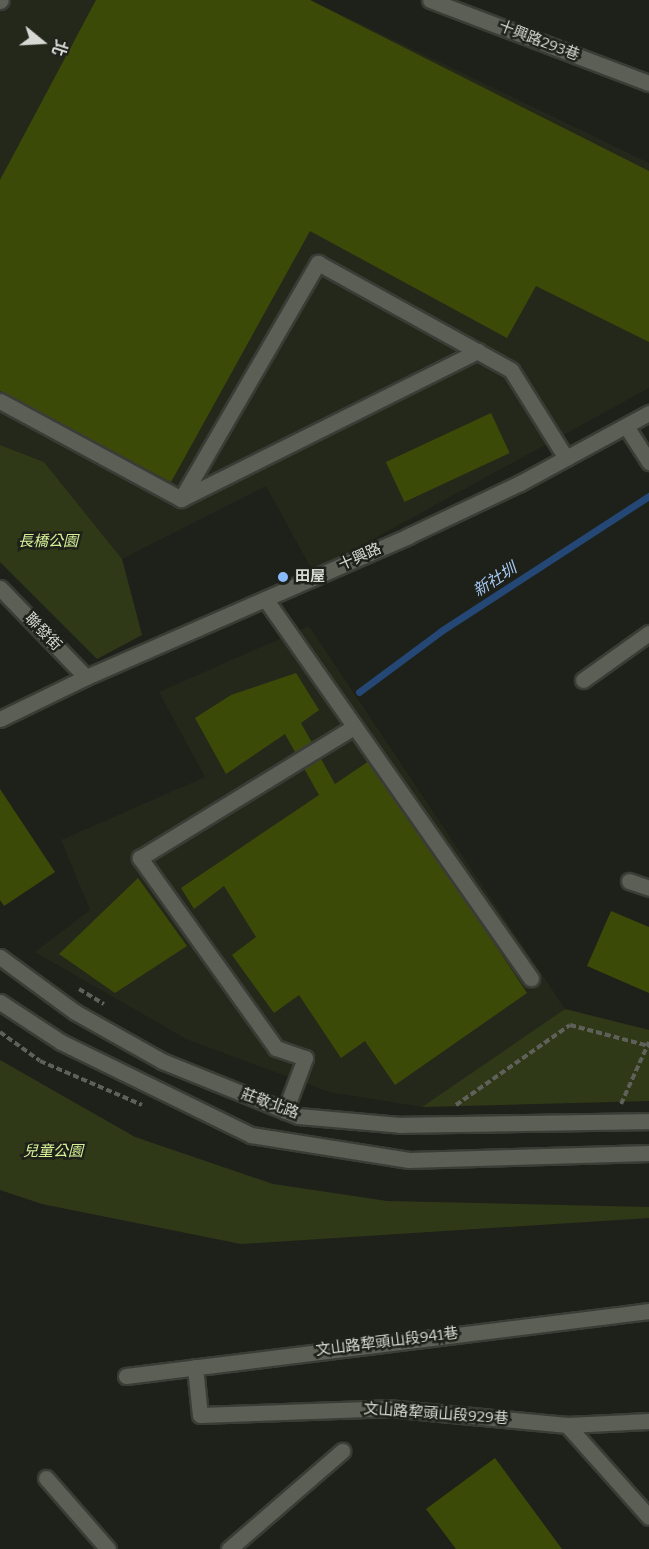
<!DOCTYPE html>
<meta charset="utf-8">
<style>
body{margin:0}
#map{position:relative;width:649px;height:1549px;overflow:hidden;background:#1e2119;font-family:Bitter,"Noto Sans TC",serif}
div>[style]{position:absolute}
.built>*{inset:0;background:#24281a}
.green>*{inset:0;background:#303917}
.stream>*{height:7px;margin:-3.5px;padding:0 3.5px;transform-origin:3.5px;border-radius:3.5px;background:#244775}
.building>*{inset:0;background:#3c4a08;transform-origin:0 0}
.path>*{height:4px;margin-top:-2px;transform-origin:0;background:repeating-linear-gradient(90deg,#5e615a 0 6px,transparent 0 9px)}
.roads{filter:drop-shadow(2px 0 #3a3c36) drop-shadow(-2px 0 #3a3c36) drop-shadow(0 2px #3a3c36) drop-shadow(0 -2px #3a3c36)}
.minor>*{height:15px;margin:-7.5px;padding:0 7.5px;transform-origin:7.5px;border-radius:7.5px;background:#5c5f56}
.dots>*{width:16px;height:16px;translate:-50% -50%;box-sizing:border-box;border:3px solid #1e2119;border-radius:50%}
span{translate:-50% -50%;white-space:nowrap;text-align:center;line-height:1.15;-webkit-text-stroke:5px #1e2119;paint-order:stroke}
.street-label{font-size:15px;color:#d8d9d4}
.park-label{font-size:15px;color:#d6f096;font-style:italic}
.poi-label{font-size:15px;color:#d8d9d4;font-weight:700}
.left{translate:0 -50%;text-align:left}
.water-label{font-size:16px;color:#a5c6f1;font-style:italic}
.north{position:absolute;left:12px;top:12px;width:60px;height:60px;-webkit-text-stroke:4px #1e2119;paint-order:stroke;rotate:108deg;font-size:16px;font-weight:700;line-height:24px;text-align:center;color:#d8d9d4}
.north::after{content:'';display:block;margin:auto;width:21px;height:27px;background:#d8d9d4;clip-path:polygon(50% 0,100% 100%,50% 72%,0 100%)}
</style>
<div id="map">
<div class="built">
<i style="clip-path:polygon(0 0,311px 0,649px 163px,649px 388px,313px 572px,266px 486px,122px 559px,44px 462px,0 445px)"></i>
<i style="clip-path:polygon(309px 626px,565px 1009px,422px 1107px,329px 1092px,186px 1039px,35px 952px,90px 910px,61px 840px,205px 777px,159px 692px)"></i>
</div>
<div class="green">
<i style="clip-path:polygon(0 445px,44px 462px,122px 559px,142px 635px,97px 659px,0 562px)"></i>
<i style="clip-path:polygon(565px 1009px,649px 1030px,649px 1101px,422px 1107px)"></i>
<i style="clip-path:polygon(0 1060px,135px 1137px,273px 1184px,387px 1201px,649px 1207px,649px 1218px,241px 1244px,42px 1204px,0 1190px)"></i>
</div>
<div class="stream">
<i style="left:359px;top:692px;width:102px;rotate:-36.6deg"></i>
<i style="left:441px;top:631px;width:248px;rotate:-33deg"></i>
</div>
<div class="building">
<i style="clip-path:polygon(96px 0,310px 0,649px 171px,649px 342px,536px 286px,507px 338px,310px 231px,171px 482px,0 391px,0 180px)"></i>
<i style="left:491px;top:413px;width:44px;height:116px;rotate:65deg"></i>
<i style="clip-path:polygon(296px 673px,319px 710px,301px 723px,335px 784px,372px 759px,527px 993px,395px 1085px,365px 1041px,341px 1058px,299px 995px,274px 1013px,232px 955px,256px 937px,224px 886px,194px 909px,181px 888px,319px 795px,285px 734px,226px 774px,195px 718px,231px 695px)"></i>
<i style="clip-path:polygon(0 789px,55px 872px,4px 906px,0 900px)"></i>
<i style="clip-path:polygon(138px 878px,187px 946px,115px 993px,59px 954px)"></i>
<i style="clip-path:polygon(611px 911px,649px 927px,649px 993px,587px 966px)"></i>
<i style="clip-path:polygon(495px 1458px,562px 1549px,456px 1549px,426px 1509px)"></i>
</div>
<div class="path">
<i style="left:79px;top:989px;width:29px;rotate:31deg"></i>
<i style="left:0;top:1032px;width:49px;rotate:35.9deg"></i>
<i style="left:40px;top:1061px;width:111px;rotate:23.3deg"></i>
<i style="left:621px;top:1104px;width:68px;rotate:-65.7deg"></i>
<i style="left:456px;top:1105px;width:139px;rotate:-35.1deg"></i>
<i style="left:570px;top:1025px;width:82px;rotate:14.9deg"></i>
</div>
<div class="roads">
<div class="minor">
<i style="left:430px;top:0;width:234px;rotate:20.8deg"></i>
<i style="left:0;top:1px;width:1px;rotate:-45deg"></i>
<i style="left:0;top:401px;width:206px;rotate:28.4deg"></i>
<i style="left:181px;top:499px;width:273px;rotate:-59.9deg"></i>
<i style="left:318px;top:263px;width:221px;rotate:29deg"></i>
<i style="left:511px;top:370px;width:104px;rotate:58deg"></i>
<i style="left:626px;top:426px;width:43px;rotate:57.4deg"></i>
<i style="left:181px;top:499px;width:332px;rotate:-26.5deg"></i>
<i style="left:0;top:588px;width:124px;rotate:46deg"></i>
<i style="left:266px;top:600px;width:462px;rotate:55deg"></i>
<i style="left:583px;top:680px;width:81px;rotate:-35.5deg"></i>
<i style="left:0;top:719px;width:96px;rotate:-26deg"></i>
<i style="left:86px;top:677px;width:352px;rotate:-23.6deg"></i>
<i style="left:408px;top:536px;width:124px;rotate:-25.3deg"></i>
<i style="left:520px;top:483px;width:147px;rotate:-28.5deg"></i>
<i style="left:629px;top:881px;width:21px;rotate:19deg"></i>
<i style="left:0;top:957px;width:93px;rotate:36.3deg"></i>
<i style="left:75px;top:1012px;width:100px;rotate:29.4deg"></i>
<i style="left:162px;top:1061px;width:147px;rotate:22deg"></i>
<i style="left:298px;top:1116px;width:102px;rotate:5deg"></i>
<i style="left:400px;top:1125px;width:249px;rotate:-0.9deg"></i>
<i style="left:0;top:1002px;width:73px;rotate:33.3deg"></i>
<i style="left:61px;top:1042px;width:212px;rotate:26.1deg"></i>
<i style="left:251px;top:1135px;width:160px;rotate:9deg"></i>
<i style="left:409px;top:1160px;width:240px;rotate:-1.7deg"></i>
<i style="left:285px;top:1111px;width:57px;rotate:-69.3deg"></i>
<i style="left:305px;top:1058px;width:31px;rotate:-161deg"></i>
<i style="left:276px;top:1048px;width:234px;rotate:-125.6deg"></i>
<i style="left:140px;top:858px;width:251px;rotate:-31.5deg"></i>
<i style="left:195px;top:1367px;width:48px;rotate:84.1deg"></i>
<i style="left:200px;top:1415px;width:187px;rotate:-2.1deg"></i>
<i style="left:387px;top:1408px;width:181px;rotate:5.4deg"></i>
<i style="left:567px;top:1425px;width:82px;rotate:-2.8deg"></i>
<i style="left:126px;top:1376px;width:527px;rotate:-7.08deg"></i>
<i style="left:567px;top:1425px;width:123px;rotate:48.3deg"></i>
<i style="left:46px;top:1478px;width:94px;rotate:48.9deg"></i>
<i style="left:229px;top:1549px;width:150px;rotate:-40.9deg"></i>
</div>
</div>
<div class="dots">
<i style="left:283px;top:577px;background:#89bafc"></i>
</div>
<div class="street-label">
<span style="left:539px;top:41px;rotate:21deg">十興路293巷</span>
<span style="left:360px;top:557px;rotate:-24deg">十興路</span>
<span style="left:43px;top:632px;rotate:46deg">聯發街</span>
<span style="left:270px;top:1104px;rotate:20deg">莊敬北路</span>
<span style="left:387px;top:1342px;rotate:-7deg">文山路犂頭山段941巷</span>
<span style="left:436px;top:1414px;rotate:4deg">文山路犂頭山段929巷</span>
</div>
<div class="park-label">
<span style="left:48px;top:542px">長橋公園</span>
<span style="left:53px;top:1152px">兒童公園</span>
</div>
<div class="poi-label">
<span class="left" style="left:295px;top:577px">田屋</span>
</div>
<div class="water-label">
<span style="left:495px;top:580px;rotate:-33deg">新社圳</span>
</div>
<div class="north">北</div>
</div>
